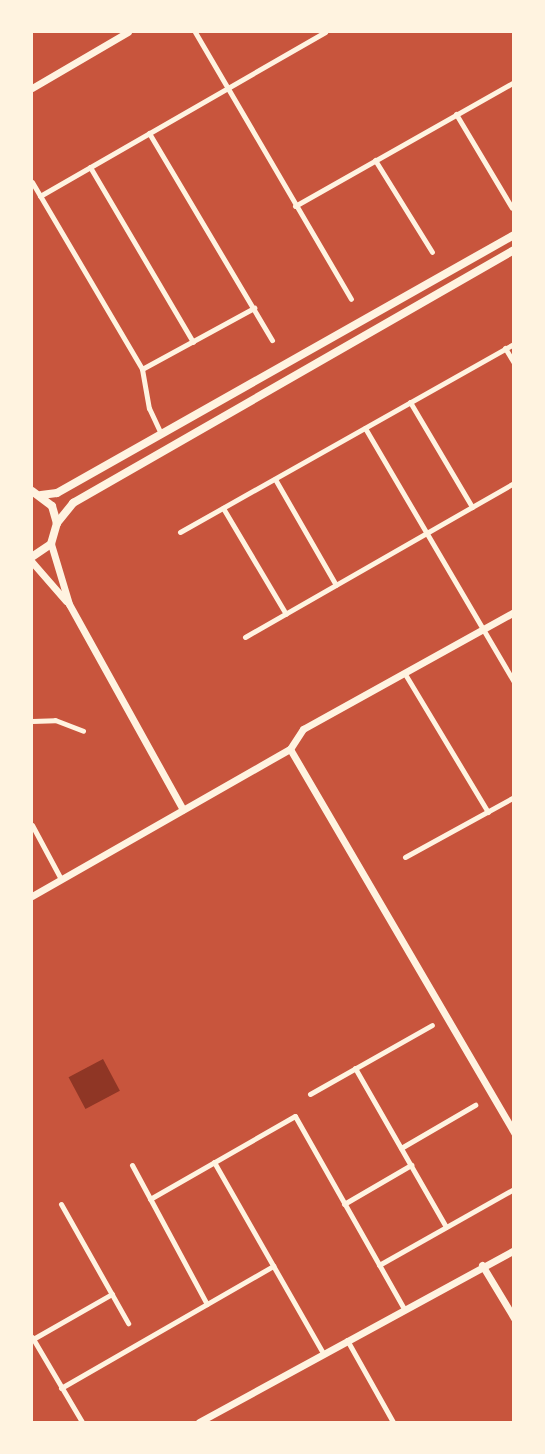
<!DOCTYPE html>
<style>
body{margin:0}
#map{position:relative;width:545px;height:1454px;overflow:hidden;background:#c8553d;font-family:Karla,sans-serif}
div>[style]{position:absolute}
.water>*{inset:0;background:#8f3625;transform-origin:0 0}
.minor>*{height:5px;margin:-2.5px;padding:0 2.5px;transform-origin:2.5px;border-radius:2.5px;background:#fff3e0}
.tertiary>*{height:7px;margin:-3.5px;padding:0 3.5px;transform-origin:3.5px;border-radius:3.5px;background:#fff3e0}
.secondary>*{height:8px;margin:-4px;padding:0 4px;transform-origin:4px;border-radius:4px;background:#fff3e0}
span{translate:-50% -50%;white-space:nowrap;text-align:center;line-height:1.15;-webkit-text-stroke:5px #fff3e0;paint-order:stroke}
.frame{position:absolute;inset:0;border:33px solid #fff3e0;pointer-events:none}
</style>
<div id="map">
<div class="water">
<i style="left:103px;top:1059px;width:36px;height:39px;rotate:62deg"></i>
</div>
<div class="minor">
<i style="left:195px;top:32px;width:309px;rotate:59.7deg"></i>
<i style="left:456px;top:114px;width:109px;rotate:59.2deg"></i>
<i style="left:149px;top:133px;width:241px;rotate:59.3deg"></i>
<i style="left:375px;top:160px;width:108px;rotate:58.2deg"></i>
<i style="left:90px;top:167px;width:203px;rotate:59.5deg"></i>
<i style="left:32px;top:182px;width:217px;rotate:59.5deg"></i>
<i style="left:142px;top:369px;width:40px;rotate:80deg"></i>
<i style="left:149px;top:408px;width:29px;rotate:65deg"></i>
<i style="left:40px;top:196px;width:329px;rotate:-29.9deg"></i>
<i style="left:295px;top:206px;width:252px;rotate:-29.5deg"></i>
<i style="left:505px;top:348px;width:17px;rotate:59deg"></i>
<i style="left:142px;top:369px;width:128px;rotate:-28.6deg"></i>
<i style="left:410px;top:402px;width:122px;rotate:59.4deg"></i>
<i style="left:365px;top:428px;width:294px;rotate:59.6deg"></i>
<i style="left:275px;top:479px;width:122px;rotate:60.1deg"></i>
<i style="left:223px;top:508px;width:123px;rotate:59.3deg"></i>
<i style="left:180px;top:532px;width:383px;rotate:-29.4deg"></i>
<i style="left:245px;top:637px;width:310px;rotate:-29.8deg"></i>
<i style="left:405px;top:674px;width:161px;rotate:59deg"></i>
<i style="left:32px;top:721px;width:23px;rotate:-2deg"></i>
<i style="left:55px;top:720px;width:30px;rotate:21deg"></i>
<i style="left:32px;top:825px;width:61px;rotate:61.8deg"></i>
<i style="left:405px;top:857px;width:124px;rotate:-28.8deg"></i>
<i style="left:355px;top:1068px;width:183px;rotate:60.2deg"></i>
<i style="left:310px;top:1094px;width:140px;rotate:-29.5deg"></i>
<i style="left:401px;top:1148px;width:86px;rotate:-30.2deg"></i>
<i style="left:214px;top:1162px;width:220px;rotate:60.3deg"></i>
<i style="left:132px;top:1165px;width:158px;rotate:61.7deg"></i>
<i style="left:150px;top:1199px;width:167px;rotate:-29.8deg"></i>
<i style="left:295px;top:1116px;width:222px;rotate:60.5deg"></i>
<i style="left:61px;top:1204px;width:137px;rotate:60.6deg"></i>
<i style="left:344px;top:1204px;width:78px;rotate:-30.2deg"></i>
<i style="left:379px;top:1265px;width:155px;rotate:-29.4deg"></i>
<i style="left:32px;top:1337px;width:99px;rotate:59.5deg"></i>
<i style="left:33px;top:1339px;width:91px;rotate:-29.7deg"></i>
<i style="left:347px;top:1340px;width:94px;rotate:60.7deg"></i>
<i style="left:61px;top:1388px;width:245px;rotate:-29.9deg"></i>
</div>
<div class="tertiary">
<i style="left:32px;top:88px;width:111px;rotate:-30.3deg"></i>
<i style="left:51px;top:544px;width:63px;rotate:73.3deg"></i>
<i style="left:69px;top:604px;width:235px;rotate:61deg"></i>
<i style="left:32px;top:562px;width:52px;rotate:48.9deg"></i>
<i style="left:290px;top:749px;width:445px;rotate:59.7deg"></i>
<i style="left:32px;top:896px;width:297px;rotate:-29.7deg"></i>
<i style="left:290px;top:749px;width:24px;rotate:-57deg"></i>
<i style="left:303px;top:729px;width:241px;rotate:-29deg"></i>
<i style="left:482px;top:1265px;width:62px;rotate:58.9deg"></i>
<i style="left:199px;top:1422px;width:359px;rotate:-28.6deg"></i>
</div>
<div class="secondary">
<i style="left:32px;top:491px;width:25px;rotate:37deg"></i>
<i style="left:52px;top:506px;width:18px;rotate:74deg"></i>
<i style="left:57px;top:523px;width:22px;rotate:106deg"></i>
<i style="left:51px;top:544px;width:23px;rotate:146deg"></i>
<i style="left:41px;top:495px;width:16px;rotate:-7deg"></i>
<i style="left:57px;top:493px;width:525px;rotate:-29.45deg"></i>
<i style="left:57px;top:523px;width:26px;rotate:-51deg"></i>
<i style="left:73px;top:503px;width:508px;rotate:-29.84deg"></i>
</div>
<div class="frame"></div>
</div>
